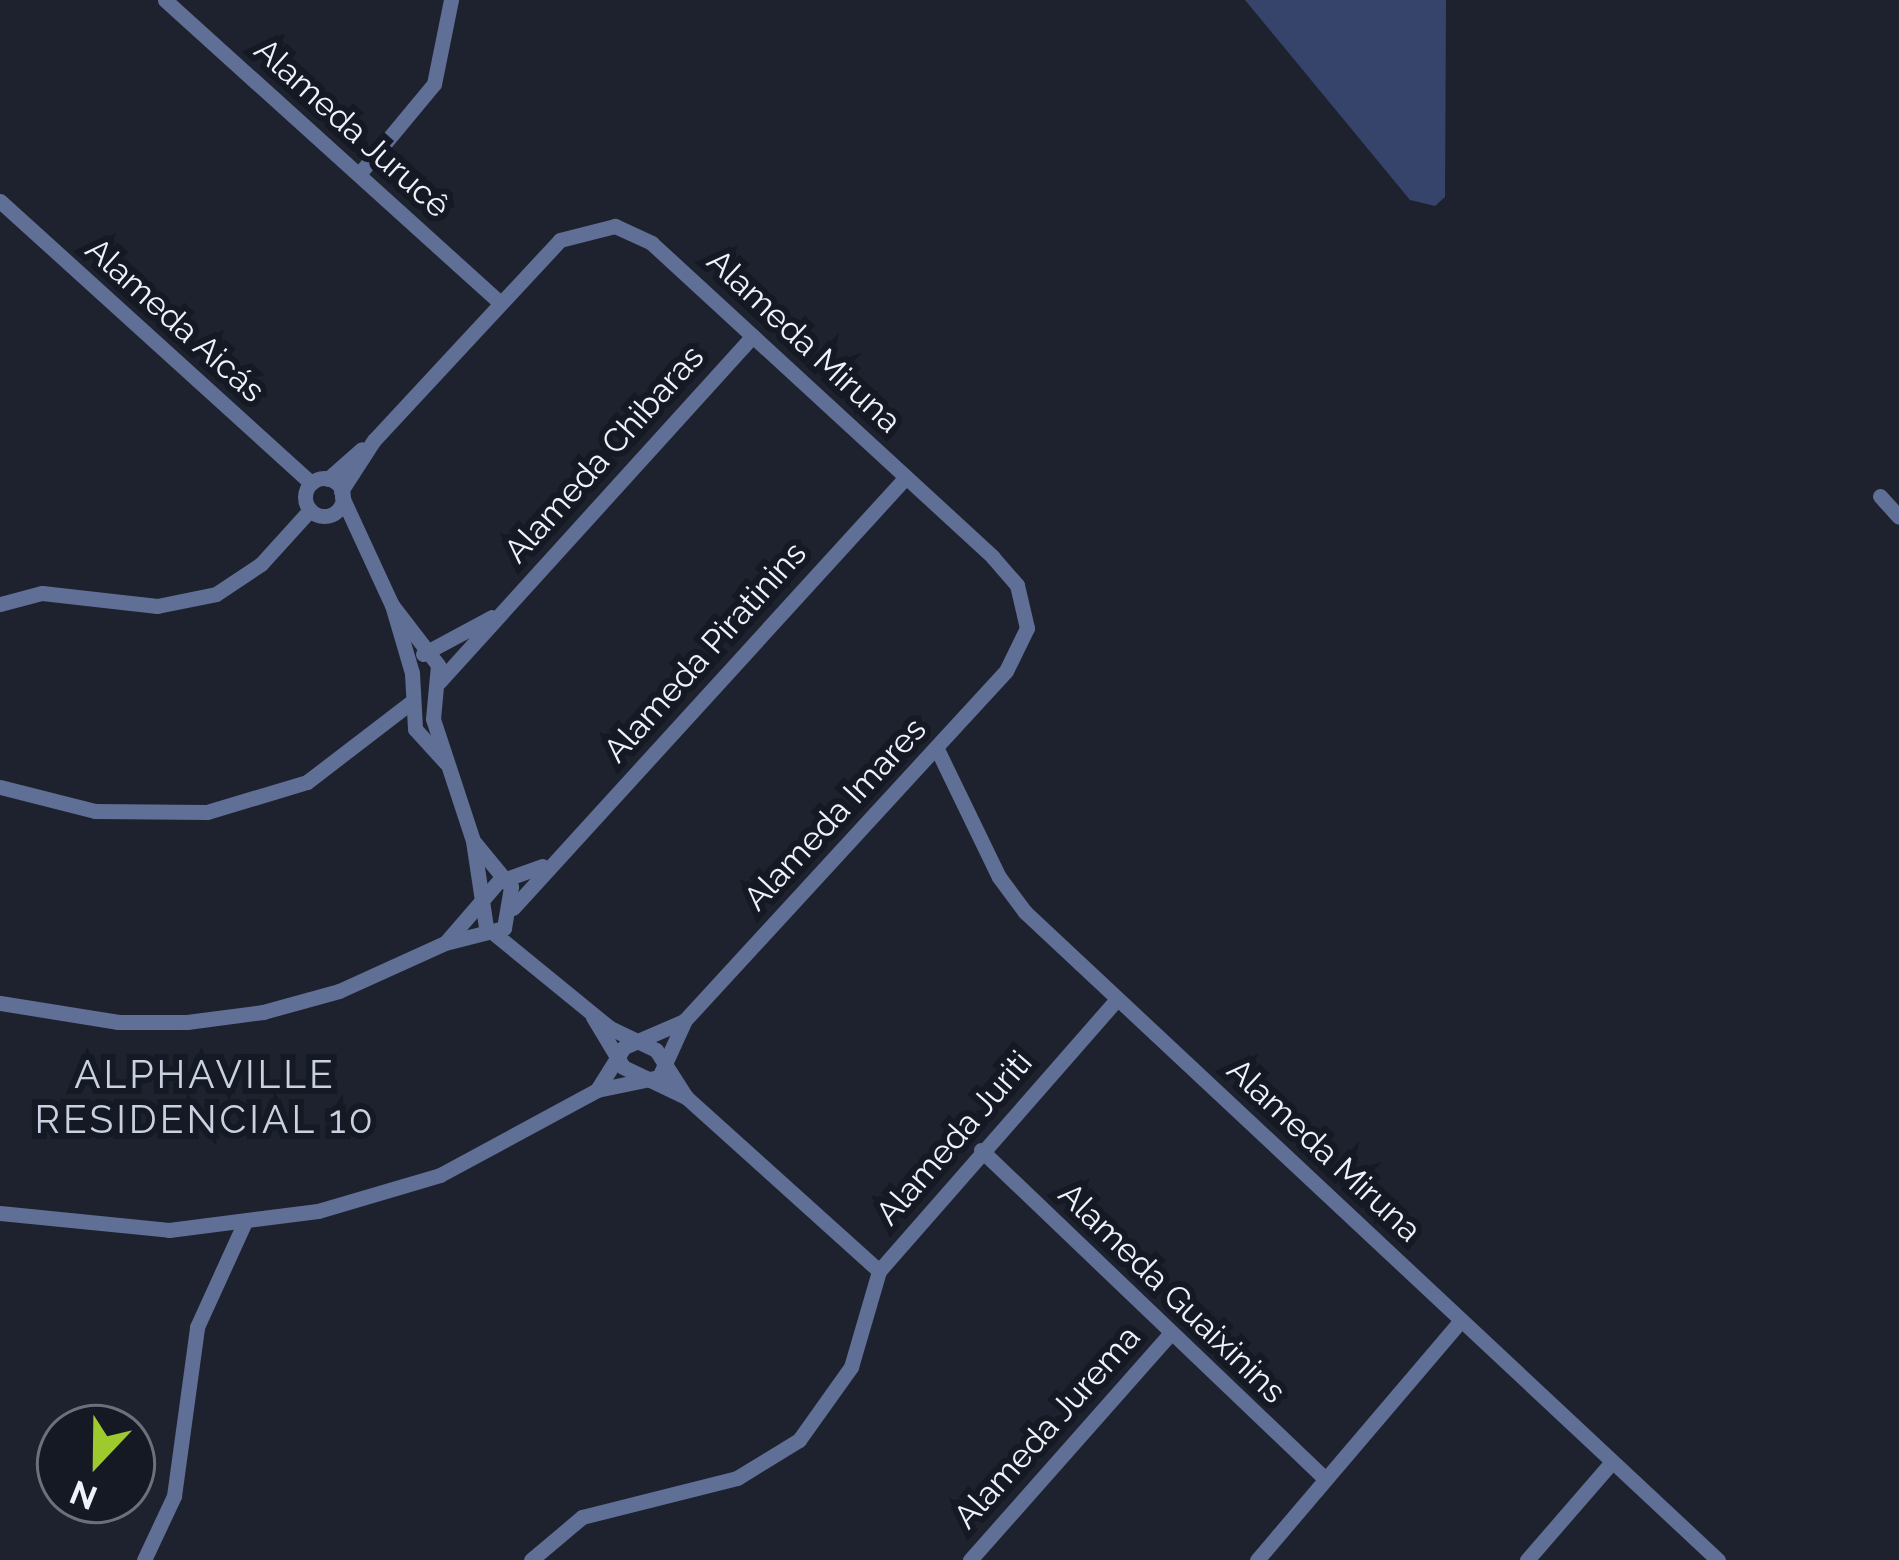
<!DOCTYPE html>
<meta charset="utf-8">
<style>
body{margin:0}
#map{position:relative;width:1899px;height:1560px;overflow:hidden;background:#1d222e;font-family:Raleway,sans-serif}
div>[style]{position:absolute}
.green>*{inset:0;background:#36446b}
.street>*{height:15px;margin:-7.5px;padding:0 7.5px;transform-origin:7.5px;border-radius:7.5px;background:#606f95}
.street>.ring{margin:-7.5px;padding:0;box-sizing:content-box;background:none;border:15px solid #606f95;border-radius:50%}
span{translate:-50% -50%;white-space:nowrap;text-align:center;line-height:1.15;-webkit-text-stroke:12px #141924;paint-order:stroke}
.street-label{font-size:33px;color:#eef2fa}
.quarter-label{font-size:39px;color:#c9d0e0;letter-spacing:3px}
.north{position:absolute;left:36px;top:1404px;width:120px;height:120px;box-sizing:border-box;background:#141924;border:3px solid #6b707a;border-radius:50%;rotate:202deg;font-size:33px;font-weight:700;line-height:48px;text-align:center;color:#eef2fa}
.north::after{content:'';display:block;margin:auto;width:42px;height:54px;background:#9fca2e;clip-path:polygon(50% 0,100% 100%,50% 72%,0 100%)}
</style>
<div id="map">
<div class="green">
<i style="clip-path:polygon(1245px 0,1446px 0,1445px 197px,1435px 206px,1410px 200px)"></i>
</div>
<div class="street">
<i style="left:165px;top:0;width:449px;rotate:42.1deg"></i>
<i style="left:360px;top:173px;width:116px;rotate:-50.3deg"></i>
<i style="left:434px;top:84px;width:86px;rotate:-78.6deg"></i>
<i style="left:0;top:201px;width:420px;rotate:42.2deg"></i>
<i class="ring" style="left:305px;top:478px;width:23px;height:23px"></i>
<i style="left:328px;top:479px;width:45px;rotate:-41.4deg"></i>
<i style="left:1880px;top:496px;width:28px;rotate:48deg"></i>
<i style="left:342px;top:497px;width:119px;rotate:65.2deg"></i>
<i style="left:392px;top:605px;width:71px;rotate:73.6deg"></i>
<i style="left:412px;top:673px;width:56px;rotate:86.9deg"></i>
<i style="left:415px;top:729px;width:46px;rotate:47.6deg"></i>
<i style="left:0;top:604px;width:43px;rotate:-14.7deg"></i>
<i style="left:42px;top:593px;width:116px;rotate:6.4deg"></i>
<i style="left:157px;top:606px;width:60px;rotate:-11.5deg"></i>
<i style="left:216px;top:594px;width:54px;rotate:-33.7deg"></i>
<i style="left:261px;top:564px;width:73px;rotate:-47.8deg"></i>
<i style="left:392px;top:605px;width:76px;rotate:52.5deg"></i>
<i style="left:438px;top:665px;width:54px;rotate:95.3deg"></i>
<i style="left:433px;top:719px;width:128px;rotate:71.8deg"></i>
<i style="left:473px;top:841px;width:87px;rotate:81.4deg"></i>
<i style="left:486px;top:927px;width:160px;rotate:39.2deg"></i>
<i style="left:610px;top:1028px;width:51px;rotate:25.6deg"></i>
<i style="left:656px;top:1050px;width:56px;rotate:57.4deg"></i>
<i style="left:686px;top:1097px;width:260px;rotate:42deg"></i>
<i style="left:423px;top:654px;width:78px;rotate:-28.2deg"></i>
<i style="left:439px;top:682px;width:467px;rotate:-47.8deg"></i>
<i style="left:937px;top:749px;width:142px;rotate:64.2deg"></i>
<i style="left:999px;top:877px;width:44px;rotate:53.4deg"></i>
<i style="left:1025px;top:912px;width:949px;rotate:43.08deg"></i>
<i style="left:0;top:787px;width:98px;rotate:14.2deg"></i>
<i style="left:95px;top:811px;width:112px;rotate:0.5deg"></i>
<i style="left:207px;top:812px;width:104px;rotate:-16.7deg"></i>
<i style="left:307px;top:782px;width:130px;rotate:-37.5deg"></i>
<i style="left:513px;top:908px;width:583px;rotate:-47.64deg"></i>
<i style="left:447px;top:941px;width:78px;rotate:-49.2deg"></i>
<i style="left:498px;top:882px;width:47px;rotate:-20deg"></i>
<i style="left:0;top:1003px;width:120px;rotate:9.1deg"></i>
<i style="left:118px;top:1022px;width:69px"></i>
<i style="left:187px;top:1022px;width:77px;rotate:-7.5deg"></i>
<i style="left:263px;top:1012px;width:79px;rotate:-15.4deg"></i>
<i style="left:339px;top:991px;width:116px;rotate:-24.4deg"></i>
<i style="left:445px;top:943px;width:61px;rotate:-14.3deg"></i>
<i style="left:504px;top:928px;width:42px;rotate:-80.3deg"></i>
<i style="left:511px;top:887px;width:57px;rotate:-129.3deg"></i>
<i style="left:593px;top:1017px;width:58px;rotate:59deg"></i>
<i style="left:623px;top:1067px;width:70px;rotate:25.5deg"></i>
<i style="left:597px;top:1090px;width:51px;rotate:-57.9deg"></i>
<i style="left:624px;top:1047px;width:65px;rotate:-23.4deg"></i>
<i style="left:981px;top:1150px;width:473px;rotate:43.7deg"></i>
<i style="left:0;top:1213px;width:170px;rotate:5.7deg"></i>
<i style="left:169px;top:1230px;width:150px;rotate:-7.3deg"></i>
<i style="left:318px;top:1211px;width:127px;rotate:-16.4deg"></i>
<i style="left:440px;top:1175px;width:179px;rotate:-28.4deg"></i>
<i style="left:597px;top:1090px;width:63px;rotate:-11.8deg"></i>
<i style="left:659px;top:1077px;width:63px;rotate:-65.5deg"></i>
<i style="left:685px;top:1020px;width:474px;rotate:-47.4deg"></i>
<i style="left:1006px;top:671px;width:48px;rotate:-64deg"></i>
<i style="left:1027px;top:628px;width:44px;rotate:-103.1deg"></i>
<i style="left:1017px;top:585px;width:37px;rotate:-131deg"></i>
<i style="left:993px;top:557px;width:464px;rotate:-137.4deg"></i>
<i style="left:652px;top:243px;width:41px;rotate:-155.3deg"></i>
<i style="left:615px;top:226px;width:57px;rotate:165.7deg"></i>
<i style="left:560px;top:240px;width:273px;rotate:132.9deg"></i>
<i style="left:374px;top:440px;width:61px;rotate:122.9deg"></i>
<i style="left:144px;top:1560px;width:71px;rotate:-64.9deg"></i>
<i style="left:174px;top:1496px;width:171px;rotate:-82.2deg"></i>
<i style="left:197px;top:1327px;width:113px;rotate:-65.5deg"></i>
<i style="left:531px;top:1560px;width:67px;rotate:-40.1deg"></i>
<i style="left:582px;top:1517px;width:160px;rotate:-14.1deg"></i>
<i style="left:737px;top:1478px;width:73px;rotate:-31.5deg"></i>
<i style="left:799px;top:1440px;width:90px;rotate:-54.5deg"></i>
<i style="left:851px;top:1367px;width:100px;rotate:-73.7deg"></i>
<i style="left:879px;top:1271px;width:359px;rotate:-48.8deg"></i>
<i style="left:970px;top:1560px;width:302px;rotate:-48.5deg"></i>
<i style="left:1257px;top:1560px;width:315px;rotate:-49.6deg"></i>
<i style="left:1527px;top:1560px;width:128px;rotate:-49.1deg"></i>
</div>
<div class="street-label">
<span style="left:352px;top:128px;rotate:42deg">Alameda Jurucê</span>
<span style="left:175px;top:320px;rotate:42deg">Alameda Aicás</span>
<span style="left:804px;top:341px;rotate:43deg">Alameda Miruna</span>
<span style="left:604px;top:454px;rotate:-48deg">Alameda Chibaras</span>
<span style="left:705px;top:652px;rotate:-48deg">Alameda Piratinins</span>
<span style="left:835px;top:814px;rotate:-47deg">Alameda Imares</span>
<span style="left:954px;top:1138px;rotate:-49deg">Alameda Juriti</span>
<span style="left:1324px;top:1150px;rotate:43deg">Alameda Miruna</span>
<span style="left:1172px;top:1293px;rotate:44deg">Alameda Guaixinins</span>
<span style="left:1047px;top:1427px;rotate:-48deg">Alameda Jurema</span>
</div>
<div class="quarter-label">
<span style="left:205px;top:1097px">ALPHAVILLE<br>RESIDENCIAL 10</span>
</div>
<div class="north">N</div>
</div>
